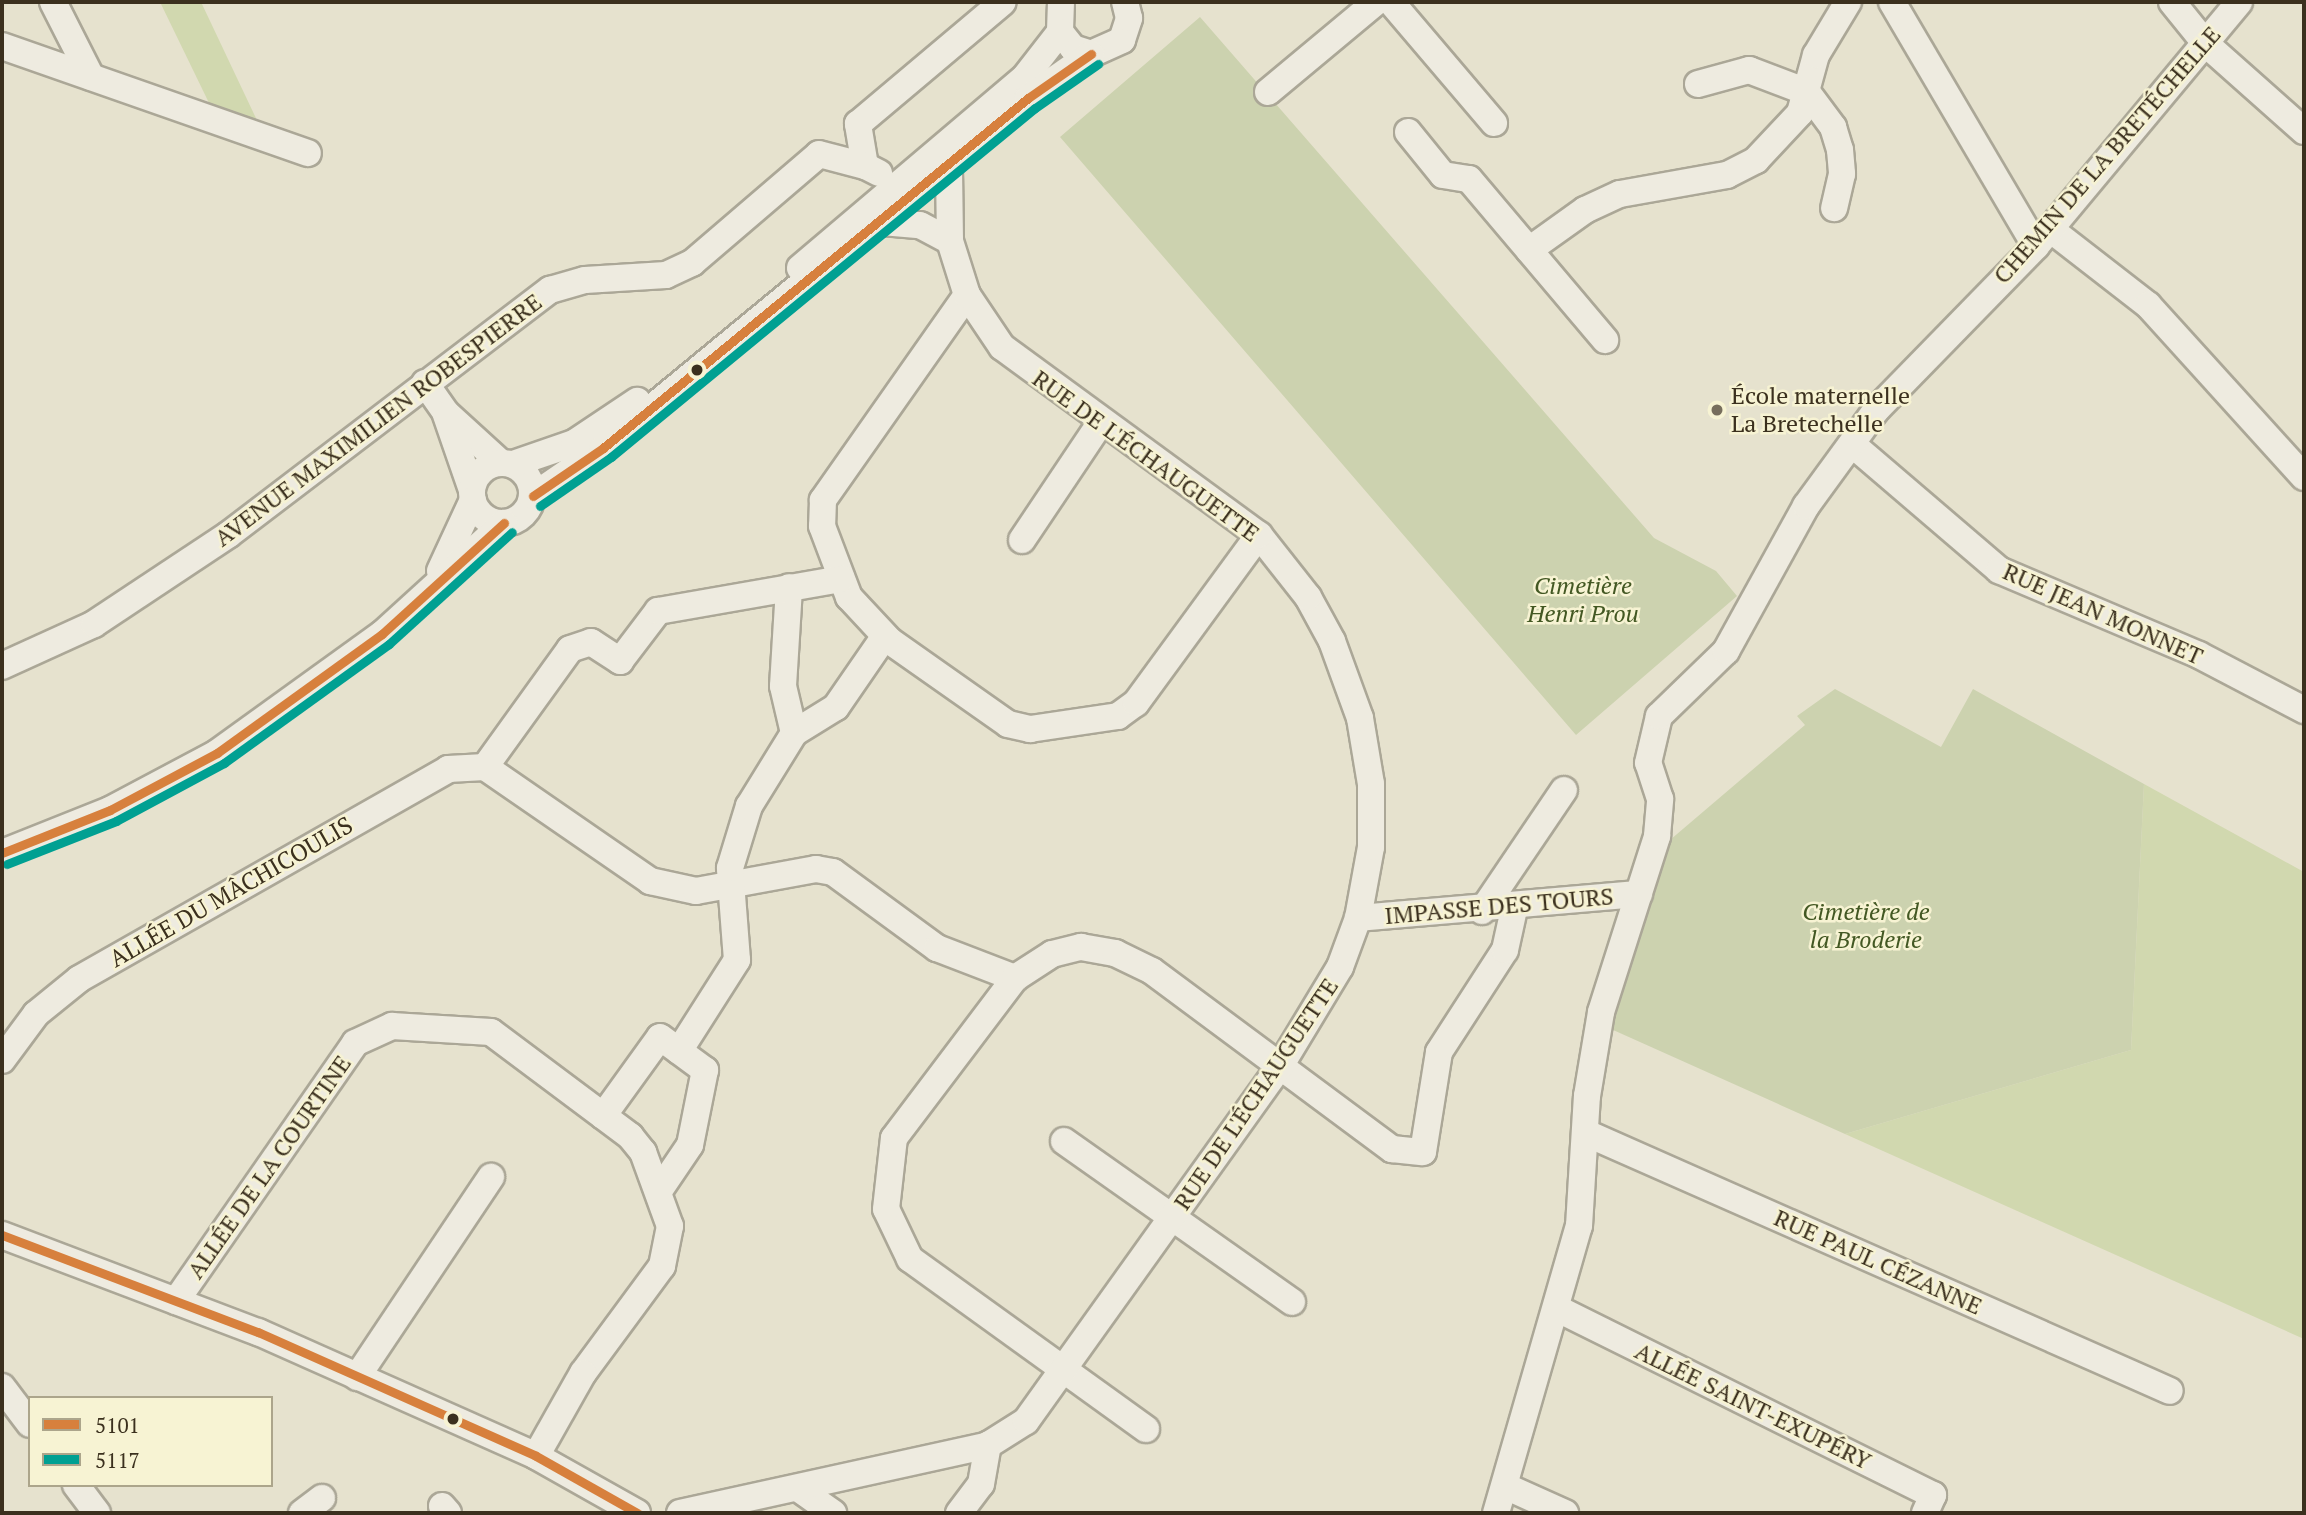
<!DOCTYPE html>
<meta charset="utf-8">
<style>
body{margin:0}
#map{position:relative;width:2306px;height:1515px;overflow:hidden;background:#e6e2ce;font-family:"PT Serif",serif}
div>[style]{position:absolute}
.green>*{inset:0;background:#d1d8af}
.cemetery>*{inset:0;background:#ccd2af}
.roads{filter:drop-shadow(2px 0 #aba797) drop-shadow(-2px 0 #aba797) drop-shadow(0 2px #aba797) drop-shadow(0 -2px #aba797)}
.minor>*{height:26px;margin:-13px;padding:0 13px;transform-origin:13px;border-radius:13px;background:#eeebe0}
.minor>.ring{margin:-13px;padding:0;box-sizing:content-box;background:none;border:26px solid #eeebe0;border-radius:50%}
.bus-1>*{height:9px;margin:-4.5px;padding:0 4.5px;transform-origin:4.5px;border-radius:4.5px;background:#d7803d}
.bus-2>*{height:9px;margin:-4.5px;padding:0 4.5px;transform-origin:4.5px;border-radius:4.5px;background:#00a092}
.dots>*{width:19px;height:19px;translate:-50% -50%;box-sizing:border-box;border:4px solid #f7f3d3;border-radius:50%}
span{translate:-50% -50%;white-space:nowrap;text-align:center;line-height:1.15;-webkit-text-stroke:5px #f7f3d3;paint-order:stroke}
.street-label{font-size:24px;color:#3b301e}
.poi-label{font-size:24px;color:#3b301e}
.left{translate:0 -50%;text-align:left}
.park-label{font-size:24px;color:#435823;font-style:italic}
.frame{position:absolute;inset:0;border:4px solid #3b301e;pointer-events:none}
.legend{position:absolute;left:28px;top:1396px;width:245px;height:91px;box-sizing:border-box;background:#f7f3d3;border:2px solid #aca58b;margin:0;padding:9px 12px;list-style:none;font-size:21px;color:#3b301e}
.legend li{display:flex;align-items:center;gap:14px;height:35px}
.legend b{width:35px;border:2px solid #aca58b}
</style>
<div id="map">
<div class="green">
<i style="clip-path:polygon(160px 2px,201px 2px,271px 150px,226px 138px)"></i>
<i style="clip-path:polygon(2144px 784px,2304px 872px,2304px 1339px,1845px 1134px,2131px 1050px)"></i>
</div>
<div class="cemetery">
<i style="clip-path:polygon(1200px 17px,1654px 538px,1716px 571px,1737px 596px,1576px 735px,1060px 137px)"></i>
<i style="clip-path:polygon(1835px 689px,1941px 747px,1973px 689px,2144px 784px,2131px 1050px,1845px 1134px,1602px 1025px,1670px 840px,1805px 725px,1797px 716px)"></i>
</div>
<div class="roads">
<div class="minor">
<i style="left:53px;top:2px;width:84px;rotate:63.1deg"></i>
<i style="left:1061px;top:2px;width:30px;rotate:92deg"></i>
<i style="left:1060px;top:32px;width:21px;rotate:51deg"></i>
<i style="left:1073px;top:48px;width:19px;rotate:18deg"></i>
<i style="left:1091px;top:54px;width:34px;rotate:-24deg"></i>
<i style="left:1122px;top:40px;width:23px;rotate:-72deg"></i>
<i style="left:1129px;top:18px;width:16px;rotate:-104deg"></i>
<i style="left:1391px;top:2px;width:159px;rotate:49.6deg"></i>
<i style="left:1892px;top:2px;width:283px;rotate:59.5deg"></i>
<i style="left:2172px;top:2px;width:54px;rotate:51deg"></i>
<i style="left:2206px;top:44px;width:131px;rotate:41.6deg"></i>
<i style="left:2px;top:46px;width:324px;rotate:19.3deg"></i>
<i style="left:1698px;top:84px;width:53px;rotate:-15.4deg"></i>
<i style="left:1749px;top:70px;width:62px;rotate:20.8deg"></i>
<i style="left:1807px;top:92px;width:44px;rotate:53.4deg"></i>
<i style="left:1833px;top:127px;width:24px;rotate:73deg"></i>
<i style="left:1840px;top:150px;width:24px;rotate:85deg"></i>
<i style="left:1842px;top:174px;width:35px;rotate:103deg"></i>
<i style="left:1268px;top:92px;width:141px;rotate:-39.8deg"></i>
<i style="left:1408px;top:132px;width:55px;rotate:50.9deg"></i>
<i style="left:1443px;top:175px;width:26px;rotate:9deg"></i>
<i style="left:1469px;top:179px;width:211px;rotate:49.8deg"></i>
<i style="left:879px;top:173px;width:16px;rotate:-153deg"></i>
<i style="left:865px;top:166px;width:43px;rotate:-99.5deg"></i>
<i style="left:858px;top:124px;width:189px;rotate:-40.1deg"></i>
<i style="left:882px;top:222px;width:38px;rotate:5deg"></i>
<i style="left:920px;top:225px;width:34px;rotate:28deg"></i>
<i style="left:2050px;top:229px;width:124px;rotate:37.8deg"></i>
<i style="left:2148px;top:305px;width:232px;rotate:47.8deg"></i>
<i style="left:1529px;top:250px;width:69px;rotate:-35.5deg"></i>
<i style="left:1585px;top:210px;width:38px;rotate:-25deg"></i>
<i style="left:1620px;top:194px;width:109px;rotate:-10.1deg"></i>
<i style="left:1727px;top:175px;width:33px;rotate:-27deg"></i>
<i style="left:1756px;top:160px;width:64px;rotate:-46.9deg"></i>
<i style="left:1800px;top:113px;width:60px;rotate:-74.6deg"></i>
<i style="left:1816px;top:55px;width:62px;rotate:-58.9deg"></i>
<i style="left:800px;top:268px;width:295px;rotate:-40.3deg"></i>
<i style="left:1025px;top:77px;width:57px;rotate:-52.1deg"></i>
<i style="left:967px;top:295px;width:251px;rotate:125.1deg"></i>
<i style="left:823px;top:500px;width:26px;rotate:92deg"></i>
<i style="left:822px;top:526px;width:76px;rotate:69.2deg"></i>
<i style="left:849px;top:597px;width:60px;rotate:47deg"></i>
<i style="left:890px;top:641px;width:144px;rotate:35.1deg"></i>
<i style="left:1008px;top:724px;width:23px;rotate:13deg"></i>
<i style="left:1030px;top:729px;width:89px;rotate:-8.4deg"></i>
<i style="left:1118px;top:716px;width:22px;rotate:-36deg"></i>
<i style="left:1136px;top:703px;width:208px;rotate:-53.8deg"></i>
<i style="left:425px;top:383px;width:37px;rotate:55deg"></i>
<i style="left:446px;top:413px;width:73px;rotate:42.2deg"></i>
<i style="left:446px;top:415px;width:79px;rotate:70.9deg"></i>
<i style="left:1852px;top:444px;width:194px;rotate:40.6deg"></i>
<i style="left:1999px;top:570px;width:217px;rotate:23deg"></i>
<i style="left:2199px;top:655px;width:119px;rotate:27.6deg"></i>
<i class="ring" style="left:472px;top:463px;width:34px;height:34px"></i>
<i style="left:513px;top:464px;width:65px;rotate:-19deg"></i>
<i style="left:574px;top:443px;width:76px;rotate:-33.7deg"></i>
<i style="left:533px;top:496px;width:85px;rotate:-34.4deg"></i>
<i style="left:603px;top:448px;width:551px;rotate:-39.47deg"></i>
<i style="left:1028px;top:98px;width:77px;rotate:-34.9deg"></i>
<i style="left:1022px;top:540px;width:142px;rotate:-56.2deg"></i>
<i style="left:440px;top:571px;width:78px;rotate:-65.1deg"></i>
<i style="left:2px;top:666px;width:101px;rotate:-24.5deg"></i>
<i style="left:94px;top:624px;width:161px;rotate:-33.6deg"></i>
<i style="left:228px;top:535px;width:405px;rotate:-37.3deg"></i>
<i style="left:550px;top:290px;width:36px;rotate:-16deg"></i>
<i style="left:585px;top:280px;width:81px;rotate:-3.5deg"></i>
<i style="left:666px;top:275px;width:29px;rotate:-25deg"></i>
<i style="left:692px;top:263px;width:167px;rotate:-40.6deg"></i>
<i style="left:819px;top:154px;width:48px;rotate:14.6deg"></i>
<i style="left:794px;top:733px;width:49px;rotate:-31.8deg"></i>
<i style="left:836px;top:707px;width:86px;rotate:-55.4deg"></i>
<i style="left:485px;top:767px;width:201px;rotate:34.6deg"></i>
<i style="left:650px;top:881px;width:47px;rotate:12.3deg"></i>
<i style="left:696px;top:891px;width:122px;rotate:-10.4deg"></i>
<i style="left:816px;top:869px;width:17px;rotate:10deg"></i>
<i style="left:833px;top:872px;width:129px;rotate:36.2deg"></i>
<i style="left:937px;top:948px;width:84px;rotate:21deg"></i>
<i style="left:2px;top:853px;width:116px;rotate:-21.7deg"></i>
<i style="left:110px;top:810px;width:121px;rotate:-28deg"></i>
<i style="left:217px;top:753px;width:203px;rotate:-35.8deg"></i>
<i style="left:382px;top:634px;width:165px;rotate:-42.3deg"></i>
<i style="left:1482px;top:911px;width:146px;rotate:-55.9deg"></i>
<i style="left:1358px;top:918px;width:282px;rotate:-4.9deg"></i>
<i style="left:679px;top:1051px;width:108px;rotate:-57.5deg"></i>
<i style="left:737px;top:960px;width:92px;rotate:-94.4deg"></i>
<i style="left:730px;top:868px;width:65px;rotate:-73deg"></i>
<i style="left:749px;top:806px;width:86px;rotate:-58.3deg"></i>
<i style="left:794px;top:733px;width:48px;rotate:-103.2deg"></i>
<i style="left:783px;top:686px;width:99px;rotate:-86.5deg"></i>
<i style="left:2px;top:1060px;width:57px;rotate:-53.5deg"></i>
<i style="left:36px;top:1014px;width:55px;rotate:-39.1deg"></i>
<i style="left:79px;top:979px;width:425px;rotate:-29.6deg"></i>
<i style="left:448px;top:769px;width:37px;rotate:-3deg"></i>
<i style="left:485px;top:767px;width:145px;rotate:-54.2deg"></i>
<i style="left:570px;top:649px;width:22px;rotate:-18deg"></i>
<i style="left:591px;top:642px;width:35px;rotate:33deg"></i>
<i style="left:620px;top:661px;width:63px;rotate:-52.8deg"></i>
<i style="left:658px;top:611px;width:186px;rotate:-9.9deg"></i>
<i style="left:603px;top:1116px;width:97px;rotate:-54.2deg"></i>
<i style="left:660px;top:1037px;width:56px;rotate:36.3deg"></i>
<i style="left:705px;top:1070px;width:76px;rotate:101.3deg"></i>
<i style="left:690px;top:1145px;width:55px;rotate:124deg"></i>
<i style="left:1586px;top:1133px;width:638px;rotate:23.83deg"></i>
<i style="left:1064px;top:1141px;width:279px;rotate:35.2deg"></i>
<i style="left:2px;top:1235px;width:274px;rotate:20.8deg"></i>
<i style="left:258px;top:1332px;width:304px;rotate:24deg"></i>
<i style="left:536px;top:1456px;width:116px;rotate:29.4deg"></i>
<i style="left:176px;top:1301px;width:314px;rotate:-55.2deg"></i>
<i style="left:355px;top:1043px;width:41px;rotate:-24.7deg"></i>
<i style="left:392px;top:1026px;width:99px;rotate:3.5deg"></i>
<i style="left:491px;top:1032px;width:174px;rotate:36.8deg"></i>
<i style="left:630px;top:1136px;width:21px;rotate:51deg"></i>
<i style="left:643px;top:1152px;width:79px;rotate:70deg"></i>
<i style="left:670px;top:1226px;width:41px;rotate:101.3deg"></i>
<i style="left:662px;top:1266px;width:133px;rotate:126.4deg"></i>
<i style="left:583px;top:1373px;width:95px;rotate:119.5deg"></i>
<i style="left:1556px;top:1308px;width:421px;rotate:26.4deg"></i>
<i style="left:1933px;top:1495px;width:20px;rotate:114deg"></i>
<i style="left:357px;top:1377px;width:241px;rotate:-56.2deg"></i>
<i style="left:2px;top:1387px;width:46px;rotate:52.9deg"></i>
<i style="left:1146px;top:1429px;width:291px;rotate:-144.2deg"></i>
<i style="left:910px;top:1259px;width:55px;rotate:-115.6deg"></i>
<i style="left:886px;top:1209px;width:71px;rotate:-83.6deg"></i>
<i style="left:894px;top:1138px;width:201px;rotate:-52.9deg"></i>
<i style="left:1015px;top:978px;width:44px;rotate:-33deg"></i>
<i style="left:1052px;top:954px;width:30px;rotate:-14deg"></i>
<i style="left:1081px;top:947px;width:35px;rotate:10deg"></i>
<i style="left:1115px;top:953px;width:41px;rotate:25.9deg"></i>
<i style="left:1152px;top:971px;width:299px;rotate:36.6deg"></i>
<i style="left:1392px;top:1149px;width:31px;rotate:6deg"></i>
<i style="left:1423px;top:1152px;width:101px;rotate:-80.9deg"></i>
<i style="left:1439px;top:1052px;width:121px;rotate:-57.1deg"></i>
<i style="left:1505px;top:950px;width:42px;rotate:-77.6deg"></i>
<i style="left:76px;top:1485px;width:35px;rotate:53deg"></i>
<i style="left:1505px;top:1486px;width:66px;rotate:24.2deg"></i>
<i style="left:799px;top:1489px;width:42px;rotate:35.2deg"></i>
<i style="left:442px;top:1506px;width:9px;rotate:49deg"></i>
<i style="left:302px;top:1513px;width:25px;rotate:-37deg"></i>
<i style="left:680px;top:1513px;width:315px;rotate:-12.4deg"></i>
<i style="left:988px;top:1445px;width:45px;rotate:-32.3deg"></i>
<i style="left:1026px;top:1421px;width:434px;rotate:-54.4deg"></i>
<i style="left:1279px;top:1068px;width:118px;rotate:-58.9deg"></i>
<i style="left:1340px;top:967px;width:52px;rotate:-69.8deg"></i>
<i style="left:1358px;top:918px;width:72px;rotate:-79.6deg"></i>
<i style="left:1371px;top:847px;width:63px;rotate:-90deg"></i>
<i style="left:1371px;top:784px;width:67px;rotate:-99.5deg"></i>
<i style="left:1360px;top:718px;width:82px;rotate:-110deg"></i>
<i style="left:1332px;top:641px;width:50px;rotate:-118.6deg"></i>
<i style="left:1308px;top:597px;width:79px;rotate:-128.3deg"></i>
<i style="left:1259px;top:535px;width:318px;rotate:-143.8deg"></i>
<i style="left:1002px;top:347px;width:63px;rotate:-123.9deg"></i>
<i style="left:967px;top:295px;width:57px;rotate:-107.5deg"></i>
<i style="left:950px;top:241px;width:75px;rotate:-90.8deg"></i>
<i style="left:959px;top:1513px;width:36px;rotate:-53deg"></i>
<i style="left:981px;top:1484px;width:40px;rotate:-80deg"></i>
<i style="left:1496px;top:1513px;width:299px;rotate:-73.9deg"></i>
<i style="left:1579px;top:1226px;width:130px;rotate:-86.5deg"></i>
<i style="left:1587px;top:1096px;width:85px;rotate:-80.5deg"></i>
<i style="left:1601px;top:1012px;width:185px;rotate:-72.3deg"></i>
<i style="left:1657px;top:836px;width:37px;rotate:-85deg"></i>
<i style="left:1660px;top:799px;width:38px;rotate:-108deg"></i>
<i style="left:1648px;top:763px;width:48px;rotate:-76.8deg"></i>
<i style="left:1659px;top:716px;width:93px;rotate:-44.1deg"></i>
<i style="left:1726px;top:651px;width:166px;rotate:-61.1deg"></i>
<i style="left:1806px;top:506px;width:119px;rotate:-53.9deg"></i>
<i style="left:1876px;top:410px;width:229px;rotate:-45.7deg"></i>
<i style="left:2036px;top:246px;width:317px;rotate:-50.2deg"></i>
</div>
</div>
<div class="bus-1">
<i style="left:533px;top:496px;width:85px;rotate:-34.4deg"></i>
<i style="left:603px;top:448px;width:551px;rotate:-39.47deg"></i>
<i style="left:1028px;top:98px;width:77px;rotate:-34.9deg"></i>
<i style="left:2px;top:853px;width:116px;rotate:-21.7deg"></i>
<i style="left:110px;top:810px;width:121px;rotate:-28deg"></i>
<i style="left:217px;top:753px;width:203px;rotate:-35.8deg"></i>
<i style="left:382px;top:634px;width:165px;rotate:-42.3deg"></i>
<i style="left:2px;top:1235px;width:274px;rotate:20.8deg"></i>
<i style="left:258px;top:1332px;width:304px;rotate:24deg"></i>
<i style="left:536px;top:1456px;width:116px;rotate:29.4deg"></i>
</div>
<div class="bus-2">
<i style="left:540px;top:506px;width:86px;rotate:-34.6deg"></i>
<i style="left:611px;top:457px;width:549px;rotate:-39.46deg"></i>
<i style="left:1035px;top:108px;width:77px;rotate:-34.9deg"></i>
<i style="left:7px;top:864px;width:117px;rotate:-21.5deg"></i>
<i style="left:116px;top:821px;width:123px;rotate:-28.2deg"></i>
<i style="left:224px;top:763px;width:203px;rotate:-35.8deg"></i>
<i style="left:389px;top:644px;width:166px;rotate:-42.3deg"></i>
</div>
<div class="dots">
<i style="left:697px;top:370px;background:#3b301e"></i>
<i style="left:1717px;top:410px;background:#776e5c"></i>
<i style="left:453px;top:1419px;background:#3b301e"></i>
</div>
<div class="street-label">
<span style="left:2107px;top:155px;rotate:-49deg">CHEMIN DE LA BRETÉCHELLE</span>
<span style="left:378px;top:420px;rotate:-37deg">AVENUE MAXIMILIEN ROBESPIERRE</span>
<span style="left:1146px;top:456px;rotate:36deg">RUE DE L'ÉCHAUGUETTE</span>
<span style="left:2103px;top:614px;rotate:24deg">RUE JEAN MONNET</span>
<span style="left:231px;top:892px;rotate:-30deg">ALLÉE DU MÂCHICOULIS</span>
<span style="left:1499px;top:906px;rotate:-5deg">IMPASSE DES TOURS</span>
<span style="left:1256px;top:1094px;rotate:-56deg">RUE DE L'ÉCHAUGUETTE</span>
<span style="left:269px;top:1167px;rotate:-55deg">ALLÉE DE LA COURTINE</span>
<span style="left:1878px;top:1262px;rotate:24deg">RUE PAUL CÉZANNE</span>
<span style="left:1753px;top:1406px;rotate:26deg">ALLÉE SAINT-EXUPÉRY</span>
</div>
<div class="poi-label">
<span class="left" style="left:1731px;top:410px">École maternelle<br>La Bretechelle</span>
</div>
<div class="park-label">
<span style="left:1583px;top:600px">Cimetière<br>Henri Prou</span>
<span style="left:1866px;top:926px">Cimetière de<br>la Broderie</span>
</div>
<div class="frame"></div>
<ul class="legend">
<li><b style="height:9px;background:#d7803d"></b>5101</li>
<li><b style="height:9px;background:#00a092"></b>5117</li>
</ul>
</div>
